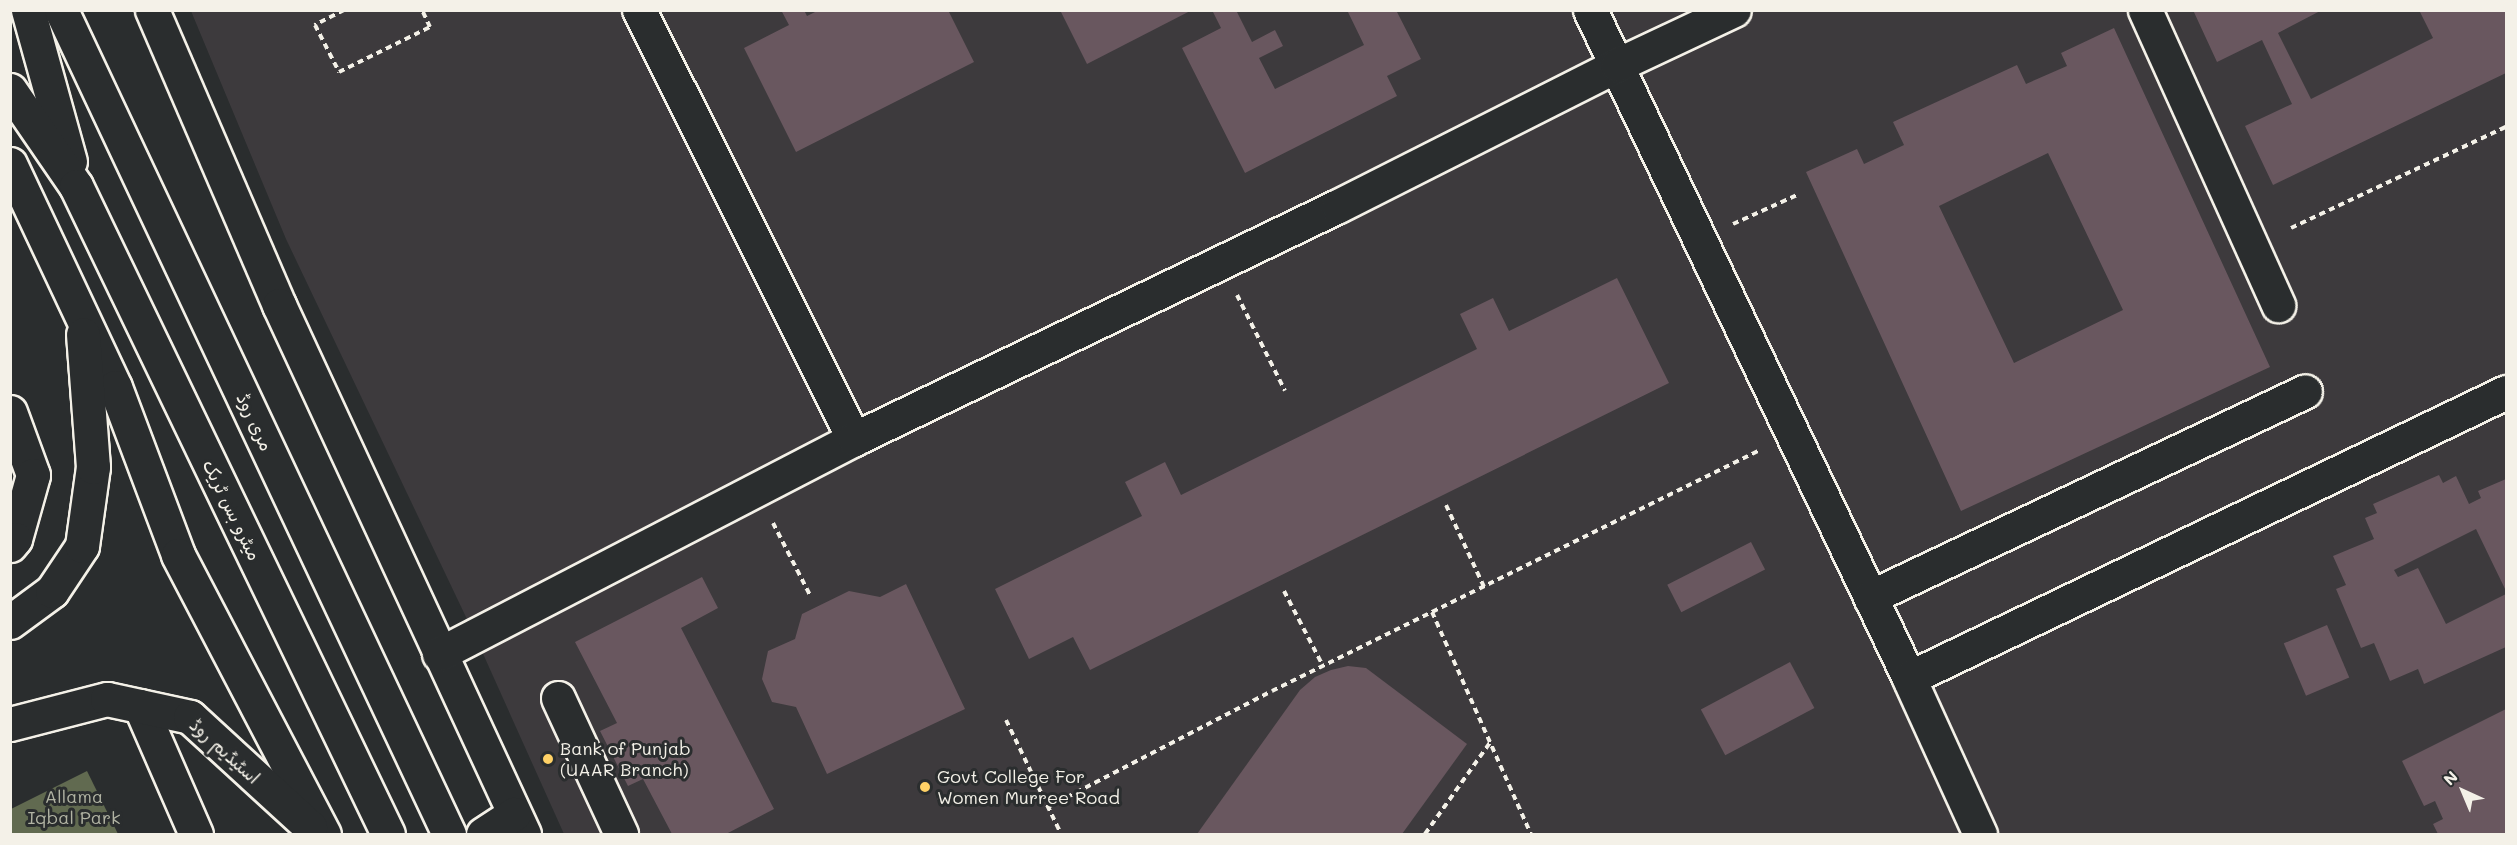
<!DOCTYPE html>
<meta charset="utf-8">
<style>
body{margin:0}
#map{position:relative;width:2517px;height:845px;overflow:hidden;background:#2a2d2e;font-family:Mali,"Playpen Sans Arabic",sans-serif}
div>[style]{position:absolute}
.built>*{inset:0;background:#3d3a3d}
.green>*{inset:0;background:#616a50}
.building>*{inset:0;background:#69575f;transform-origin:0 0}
.path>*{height:4px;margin-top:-2px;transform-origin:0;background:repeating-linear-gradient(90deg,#f4f1e8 0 6px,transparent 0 10.5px)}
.roads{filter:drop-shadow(2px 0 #f4f1e8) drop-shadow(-2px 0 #f4f1e8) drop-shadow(0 2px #f4f1e8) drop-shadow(0 -2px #f4f1e8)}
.minor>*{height:33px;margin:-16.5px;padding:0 16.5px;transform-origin:16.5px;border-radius:16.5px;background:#2a2d2e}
.major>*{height:33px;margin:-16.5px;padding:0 16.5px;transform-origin:16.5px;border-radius:16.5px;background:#2a2d2e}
.dots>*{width:16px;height:16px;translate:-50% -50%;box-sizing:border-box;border:3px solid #2a2d2e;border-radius:50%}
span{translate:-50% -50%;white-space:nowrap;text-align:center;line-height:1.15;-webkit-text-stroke:6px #2a2d2e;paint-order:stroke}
.street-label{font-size:18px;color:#f4f1e8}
.poi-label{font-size:18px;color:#f4f1e8}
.left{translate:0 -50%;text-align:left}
.park-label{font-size:18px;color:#b2b4a4}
.frame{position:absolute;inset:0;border:12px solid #f4f1e8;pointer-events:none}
.north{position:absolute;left:2433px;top:761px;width:60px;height:60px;-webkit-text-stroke:4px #2a2d2e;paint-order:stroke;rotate:316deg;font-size:16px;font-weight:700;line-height:24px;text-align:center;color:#f4f1e8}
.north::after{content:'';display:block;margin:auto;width:21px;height:27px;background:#f4f1e8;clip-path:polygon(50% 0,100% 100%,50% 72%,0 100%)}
</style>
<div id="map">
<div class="built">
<i style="clip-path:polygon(191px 11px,2506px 11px,2506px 834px,564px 834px,475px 636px,286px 239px)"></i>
</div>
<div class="green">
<i style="clip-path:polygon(87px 771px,118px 834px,11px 834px,11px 809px)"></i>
</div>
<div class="building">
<i style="clip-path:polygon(781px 10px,804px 10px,807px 16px,819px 10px,948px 10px,974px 62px,796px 152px,744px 48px,789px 25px)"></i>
<i style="clip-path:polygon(1060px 10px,1192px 10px,1087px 64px)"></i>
<i style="clip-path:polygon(1212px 10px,1236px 10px,1252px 42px,1275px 30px,1283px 46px,1259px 58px,1275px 89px,1364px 45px,1347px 10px,1396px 10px,1421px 59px,1387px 76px,1397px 96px,1245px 173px,1182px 48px,1221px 28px)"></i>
<i style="clip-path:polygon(2193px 10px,2322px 10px,2278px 33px,2311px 99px,2433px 38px,2419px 10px,2506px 10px,2506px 73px,2273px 185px,2245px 126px,2292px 104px,2262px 40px,2217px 62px)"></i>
<i style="clip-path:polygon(evenodd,2114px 28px,2270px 367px,1961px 511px,1806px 172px,1857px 149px,1864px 164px,1904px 145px,1893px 122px,2017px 65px,2026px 84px,2067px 66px,2061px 53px,2114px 28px,2048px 153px,2123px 310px,2014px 363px,1939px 206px,2048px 153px)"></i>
<i style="clip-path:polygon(1617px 278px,1669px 383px,1090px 670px,1073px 637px,1029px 659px,995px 589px,1142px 516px,1125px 482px,1165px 462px,1181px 495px,1477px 349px,1460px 314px,1493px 298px,1509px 331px)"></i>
<i style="clip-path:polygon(2439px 475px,2443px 483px,2456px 476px,2469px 504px,2481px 498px,2478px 491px,2506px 479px,2506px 591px,2476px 529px,2394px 570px,2398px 577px,2418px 568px,2446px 624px,2506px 594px,2506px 647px,2424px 684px,2418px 669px,2390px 681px,2374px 643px,2361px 648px,2336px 589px,2346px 585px,2333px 556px,2374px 539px,2365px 518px,2377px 513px,2373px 504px)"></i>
<i style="left:1751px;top:542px;width:31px;height:94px;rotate:63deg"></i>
<i style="clip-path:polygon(702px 577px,718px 608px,681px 628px,774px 809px,726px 834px,672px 834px,643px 779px,628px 786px,600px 731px,617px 723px,575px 642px)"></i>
<i style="clip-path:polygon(906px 584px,965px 709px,827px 774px,796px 707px,772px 702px,762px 679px,768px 651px,795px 639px,802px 614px,849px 591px,880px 597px)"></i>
<i style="left:2327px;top:625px;width:57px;height:47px;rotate:67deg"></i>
<i style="left:1790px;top:662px;width:52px;height:101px;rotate:62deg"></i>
<i style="clip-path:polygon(1348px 666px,1366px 668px,1467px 744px,1402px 834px,1197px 834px,1300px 690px,1315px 677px,1331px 670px)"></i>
<i style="clip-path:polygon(2506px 709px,2506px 834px,2438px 834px,2433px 824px,2443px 819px,2435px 801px,2424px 806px,2402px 761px)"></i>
</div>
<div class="path">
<i style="left:344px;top:10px;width:33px;rotate:153deg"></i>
<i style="left:315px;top:25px;width:53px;rotate:62.9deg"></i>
<i style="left:339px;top:72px;width:102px;rotate:-26.3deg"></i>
<i style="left:430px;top:27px;width:19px;rotate:-115deg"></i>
<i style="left:1733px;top:224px;width:70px;rotate:-24.4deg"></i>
<i style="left:2291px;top:228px;width:238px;rotate:-25.2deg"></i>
<i style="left:1237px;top:295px;width:107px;rotate:63.4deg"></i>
<i style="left:1446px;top:505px;width:90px;rotate:65.1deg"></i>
<i style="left:773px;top:523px;width:81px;rotate:62.8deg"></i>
<i style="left:1284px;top:591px;width:85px;rotate:62.5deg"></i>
<i style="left:1432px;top:612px;width:243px;rotate:66deg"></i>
<i style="left:1006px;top:720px;width:127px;rotate:64.2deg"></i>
<i style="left:1048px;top:807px;width:252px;rotate:-27.4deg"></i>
<i style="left:1272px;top:691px;width:542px;rotate:-26.28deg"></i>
<i style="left:1425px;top:834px;width:114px;rotate:-54.6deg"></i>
</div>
<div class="roads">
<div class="minor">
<i style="left:28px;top:10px;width:157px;rotate:74.5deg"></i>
<i style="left:152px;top:10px;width:321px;rotate:66.7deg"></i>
<i style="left:279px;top:305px;width:583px;rotate:65.15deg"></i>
<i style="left:639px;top:10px;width:480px;rotate:63.4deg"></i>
<i style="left:1590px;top:10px;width:740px;rotate:64.47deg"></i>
<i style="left:2145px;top:10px;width:324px;rotate:65.7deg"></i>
<i style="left:10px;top:90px;width:116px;rotate:55.5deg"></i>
<i style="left:76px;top:186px;width:719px;rotate:64.29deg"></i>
<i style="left:10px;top:412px;width:67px;rotate:69.9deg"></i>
<i style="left:33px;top:475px;width:66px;rotate:105.7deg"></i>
<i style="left:15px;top:539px;width:8px;rotate:130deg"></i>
<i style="left:1870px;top:597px;width:481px;rotate:-25.3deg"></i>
<i style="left:439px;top:654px;width:467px;rotate:-27.4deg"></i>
<i style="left:854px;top:439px;width:537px;rotate:-25.71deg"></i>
<i style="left:1338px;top:206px;width:313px;rotate:-26.8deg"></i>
<i style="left:1617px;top:65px;width:129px;rotate:-25.2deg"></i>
<i style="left:558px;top:698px;width:150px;rotate:65.1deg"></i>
<i style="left:140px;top:706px;width:140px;rotate:66.4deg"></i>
<i style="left:483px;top:834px;width:37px;rotate:-33deg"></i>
<i style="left:1980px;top:834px;width:171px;rotate:-114.5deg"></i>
<i style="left:1909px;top:678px;width:662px;rotate:-25.6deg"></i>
</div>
<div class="major">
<i style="left:61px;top:10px;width:911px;rotate:64.79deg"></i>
<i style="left:10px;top:164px;width:246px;rotate:64.8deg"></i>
<i style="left:115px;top:387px;width:179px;rotate:69.4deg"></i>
<i style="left:178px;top:555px;width:315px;rotate:62.4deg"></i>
<i style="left:10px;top:622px;width:52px;rotate:-36.4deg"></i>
<i style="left:52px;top:591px;width:54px;rotate:-56.3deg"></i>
<i style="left:82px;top:546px;width:80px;rotate:-82.1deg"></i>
<i style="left:93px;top:467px;width:133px;rotate:-94.3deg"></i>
<i style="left:10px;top:724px;width:100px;rotate:-14.5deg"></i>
<i style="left:107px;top:699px;width:85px;rotate:12.2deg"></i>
<i style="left:190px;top:717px;width:163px;rotate:42.5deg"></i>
</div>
</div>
<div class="dots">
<i style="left:548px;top:759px;background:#ffd166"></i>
<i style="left:925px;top:787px;background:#ffd166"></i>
</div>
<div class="street-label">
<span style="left:255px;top:422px;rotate:65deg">مری روڈ</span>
<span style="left:232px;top:510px;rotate:64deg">میٹرو بس ٹریک</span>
<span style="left:225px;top:751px;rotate:42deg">اسٹیڈیم روڈ</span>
</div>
<div class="poi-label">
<span class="left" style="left:560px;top:759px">Bank of Punjab<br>(UAAR Branch)</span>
<span class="left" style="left:937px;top:787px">Govt College For<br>Women Murree Road</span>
</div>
<div class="park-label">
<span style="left:74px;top:807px">Allama<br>Iqbal Park</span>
</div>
<div class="frame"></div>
<div class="north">N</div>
</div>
